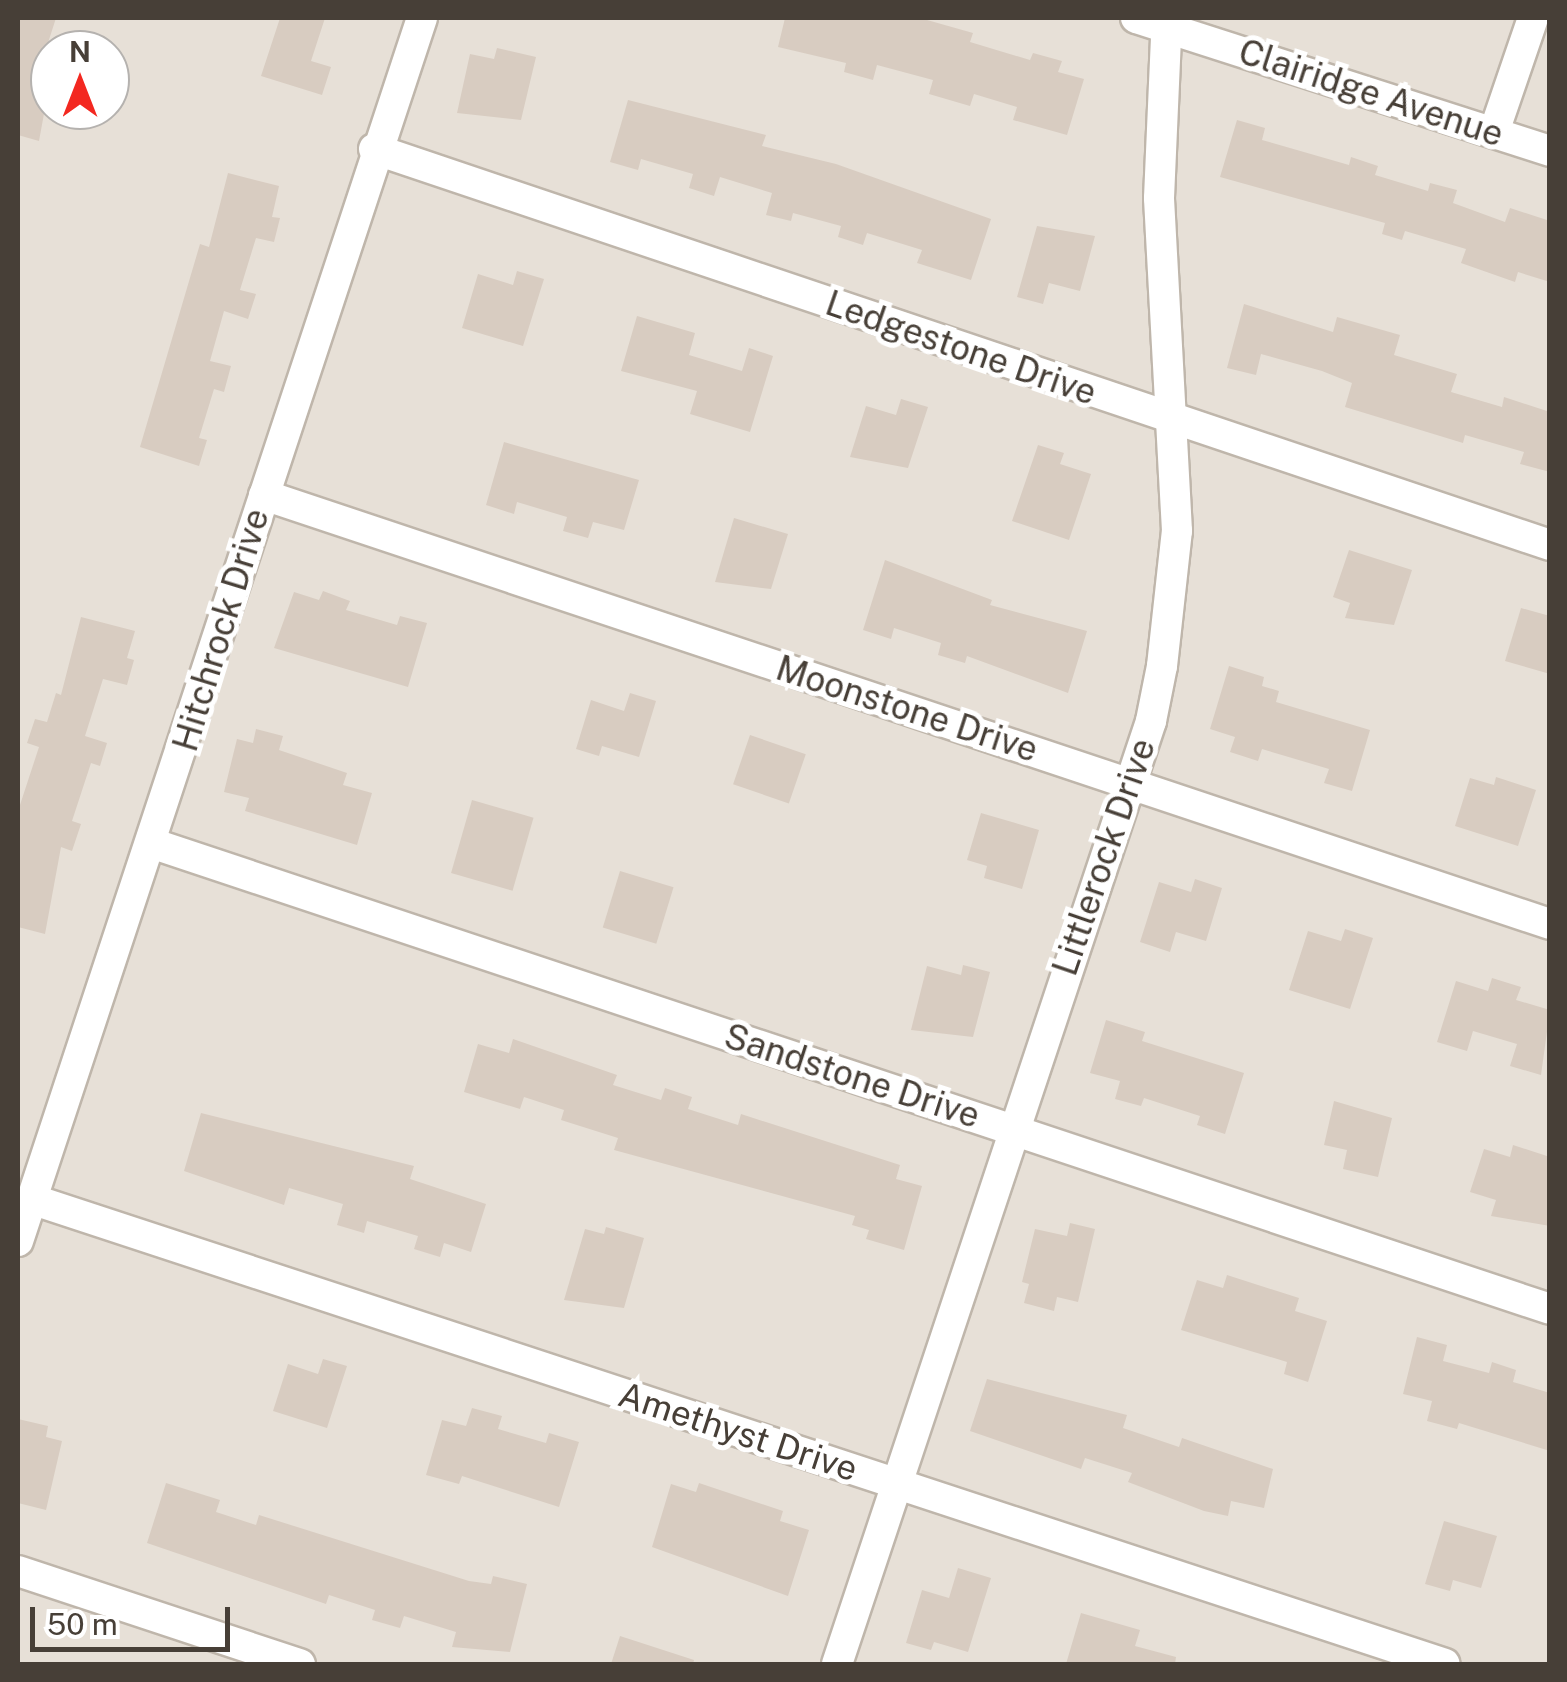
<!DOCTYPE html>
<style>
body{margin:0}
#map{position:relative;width:1567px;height:1682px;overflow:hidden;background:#f4efe8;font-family:"Public Sans",sans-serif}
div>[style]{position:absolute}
.residential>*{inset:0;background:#e7e0d7}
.building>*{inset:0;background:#d8ccc1;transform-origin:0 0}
.roads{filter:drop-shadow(2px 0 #bfb6ab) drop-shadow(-2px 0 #bfb6ab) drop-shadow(0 2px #bfb6ab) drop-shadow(0 -2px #bfb6ab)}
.minor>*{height:30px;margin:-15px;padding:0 15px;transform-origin:15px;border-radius:15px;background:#fff}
span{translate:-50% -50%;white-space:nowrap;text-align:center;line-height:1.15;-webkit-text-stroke:10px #fff;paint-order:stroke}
.street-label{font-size:35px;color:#473f37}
.frame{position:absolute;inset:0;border:20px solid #473f37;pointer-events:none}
.north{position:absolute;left:30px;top:30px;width:100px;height:100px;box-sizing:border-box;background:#fff;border:2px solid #b5b2af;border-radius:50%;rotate:0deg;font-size:28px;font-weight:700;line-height:40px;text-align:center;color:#473f37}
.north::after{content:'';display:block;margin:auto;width:35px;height:45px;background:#f32820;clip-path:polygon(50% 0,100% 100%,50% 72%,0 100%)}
.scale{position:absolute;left:30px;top:1607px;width:200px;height:45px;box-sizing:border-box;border:5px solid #473f37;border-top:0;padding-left:12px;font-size:30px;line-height:35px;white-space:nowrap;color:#473f37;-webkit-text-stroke:8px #fff;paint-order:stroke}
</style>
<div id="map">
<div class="residential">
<i style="clip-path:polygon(evenodd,18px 18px,1549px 18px,1549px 1664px,18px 1664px,18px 18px,50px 50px,110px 50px,110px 110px,50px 110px,50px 50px)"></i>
</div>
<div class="building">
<i style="clip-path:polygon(18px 18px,56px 18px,37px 77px,50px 81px,39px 141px,18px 135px)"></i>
<i style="clip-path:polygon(280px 18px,325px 18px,311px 61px,331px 67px,322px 95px,261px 76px)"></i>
<i style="clip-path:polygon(785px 18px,920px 18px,973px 33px,970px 42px,1030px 60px,1033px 53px,1062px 61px,1058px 72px,1084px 79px,1067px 135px,1013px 120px,1017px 107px,974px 94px,970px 106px,929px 94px,933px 80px,877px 65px,873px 80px,844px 72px,846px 63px,778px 47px)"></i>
<i style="clip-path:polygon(497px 48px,536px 57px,521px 120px,457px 113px,470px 54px,494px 59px)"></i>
<i style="clip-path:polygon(628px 100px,766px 135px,762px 146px,836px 164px,991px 219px,971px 280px,917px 263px,922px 250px,867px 233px,863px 245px,838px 237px,841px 226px,793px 213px,791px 221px,766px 215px,772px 193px,720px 177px,714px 196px,689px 188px,693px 174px,641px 159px,638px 170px,610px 162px)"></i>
<i style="clip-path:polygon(1237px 120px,1265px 128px,1262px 140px,1349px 165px,1351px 157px,1378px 166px,1375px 175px,1428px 191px,1430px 183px,1457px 190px,1453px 203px,1505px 222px,1510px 208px,1550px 221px,1550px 282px,1518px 272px,1515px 282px,1461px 263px,1466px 249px,1405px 231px,1402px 240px,1382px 234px,1385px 223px,1220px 177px)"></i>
<i style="clip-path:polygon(228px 173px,279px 186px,272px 217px,280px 218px,274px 242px,256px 238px,240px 290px,256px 294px,248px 319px,224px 311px,210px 361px,231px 366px,224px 392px,214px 389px,199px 438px,207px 440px,199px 466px,140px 447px,200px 244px,209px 247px)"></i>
<i style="clip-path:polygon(1037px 226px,1095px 236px,1080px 291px,1049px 283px,1043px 304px,1017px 297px)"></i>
<i style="clip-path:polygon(517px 271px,544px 279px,523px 346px,462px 328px,478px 274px,513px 285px)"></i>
<i style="clip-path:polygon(1244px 304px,1333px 332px,1337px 317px,1400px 335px,1394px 355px,1457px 374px,1451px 392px,1502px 407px,1504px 397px,1550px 412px,1550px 472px,1520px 464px,1524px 452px,1465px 435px,1463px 443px,1345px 407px,1352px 383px,1322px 371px,1261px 354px,1256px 375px,1227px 368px)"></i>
<i style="clip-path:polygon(637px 316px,695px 333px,689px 355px,742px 371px,749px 348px,773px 356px,750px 432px,690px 414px,697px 391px,621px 371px)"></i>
<i style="clip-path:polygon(901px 399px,928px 407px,908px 468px,850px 457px,866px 406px,896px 415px)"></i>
<i style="clip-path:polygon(504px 442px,639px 480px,624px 530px,593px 522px,588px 538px,563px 531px,567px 517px,517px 502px,514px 514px,486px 505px)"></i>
<i style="clip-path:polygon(1038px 445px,1064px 453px,1060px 464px,1091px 474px,1069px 540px,1012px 521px)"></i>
<i style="clip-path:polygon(734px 518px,788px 534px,771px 589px,715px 582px)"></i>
<i style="clip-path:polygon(1349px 550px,1412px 570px,1394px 625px,1345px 618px,1350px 603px,1333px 597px)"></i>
<i style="clip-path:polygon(885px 560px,992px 600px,990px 605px,1087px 631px,1068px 693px,967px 656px,965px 663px,938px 655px,941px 643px,894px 628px,891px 639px,863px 630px)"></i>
<i style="clip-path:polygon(323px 591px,350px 601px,346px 610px,397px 625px,400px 616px,427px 623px,408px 687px,274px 648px,294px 592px,319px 600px)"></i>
<i style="clip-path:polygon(1521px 608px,1550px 616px,1550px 674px,1505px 661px)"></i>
<i style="clip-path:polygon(81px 617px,135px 631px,127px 658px,134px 660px,127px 685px,103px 679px,85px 736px,107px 743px,100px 766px,91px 763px,72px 821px,81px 824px,72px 851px,61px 847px,45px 934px,18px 927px,18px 811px,39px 747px,27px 743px,35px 719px,47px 722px,56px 693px,61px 695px)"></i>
<i style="clip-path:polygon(1229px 666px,1264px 677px,1262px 686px,1279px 691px,1276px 702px,1370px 730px,1352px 791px,1324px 783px,1329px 769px,1262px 749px,1258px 761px,1230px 752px,1235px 737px,1210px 729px)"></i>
<i style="clip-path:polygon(630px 693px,656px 701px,639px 757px,602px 746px,599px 756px,576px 749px,591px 700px,624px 711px)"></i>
<i style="clip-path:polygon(256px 729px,283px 736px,279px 750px,347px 773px,343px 785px,372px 793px,357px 845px,245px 811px,249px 798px,224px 792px,237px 739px,253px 743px)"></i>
<i style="left:750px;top:735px;width:59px;height:52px;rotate:19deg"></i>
<i style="clip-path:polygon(1496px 777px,1536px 790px,1518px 846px,1455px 826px,1470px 778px,1494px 785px)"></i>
<i style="left:472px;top:800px;width:64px;height:76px;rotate:16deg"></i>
<i style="clip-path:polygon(981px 813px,1039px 830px,1022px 889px,984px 878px,987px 866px,967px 860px)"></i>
<i style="left:620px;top:871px;width:56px;height:59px;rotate:17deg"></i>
<i style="clip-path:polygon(1195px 879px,1222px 888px,1206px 941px,1176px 932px,1170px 952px,1140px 942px,1159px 882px,1191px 892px)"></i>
<i style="clip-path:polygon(1345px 929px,1373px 938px,1350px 1009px,1289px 990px,1308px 931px,1341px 941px)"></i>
<i style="clip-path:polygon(963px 965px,990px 972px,973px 1037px,911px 1030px,927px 966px,961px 975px)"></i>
<i style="clip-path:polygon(1492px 978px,1521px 987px,1516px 1000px,1550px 1010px,1541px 1075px,1510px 1066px,1517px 1044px,1473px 1031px,1467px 1051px,1437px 1042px,1456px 981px,1488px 991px)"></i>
<i style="clip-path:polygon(1106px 1020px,1145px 1032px,1142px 1041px,1244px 1073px,1225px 1134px,1197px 1125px,1200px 1116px,1144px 1098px,1141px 1106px,1115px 1099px,1120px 1081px,1090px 1073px)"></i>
<i style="clip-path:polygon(513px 1039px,617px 1075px,613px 1085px,661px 1100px,665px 1088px,692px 1097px,688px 1109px,738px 1125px,741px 1114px,900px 1165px,896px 1179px,922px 1186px,904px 1250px,866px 1239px,869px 1230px,852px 1225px,855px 1216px,614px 1150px,618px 1138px,561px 1120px,564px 1110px,524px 1097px,520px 1109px,464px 1092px,478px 1044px,509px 1053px)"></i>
<i style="clip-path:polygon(1334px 1101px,1392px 1118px,1378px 1177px,1343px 1169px,1347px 1150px,1324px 1145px)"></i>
<i style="clip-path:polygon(201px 1113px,414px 1166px,410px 1179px,486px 1204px,471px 1252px,444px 1243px,440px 1257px,414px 1249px,418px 1236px,367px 1221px,364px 1233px,337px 1225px,343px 1204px,289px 1188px,284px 1205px,184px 1171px)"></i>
<i style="clip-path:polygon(1513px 1145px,1550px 1157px,1550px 1226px,1491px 1216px,1496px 1200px,1470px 1192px,1484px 1149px,1510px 1157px)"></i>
<i style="clip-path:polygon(1070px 1223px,1095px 1229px,1078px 1302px,1057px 1297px,1054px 1311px,1024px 1303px,1029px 1284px,1022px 1282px,1035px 1229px,1067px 1236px)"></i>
<i style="clip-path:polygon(606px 1227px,644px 1238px,624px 1308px,564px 1300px,585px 1229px,604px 1234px)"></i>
<i style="clip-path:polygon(1227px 1275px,1299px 1298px,1295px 1311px,1327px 1321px,1308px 1382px,1284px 1374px,1287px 1362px,1181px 1330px,1197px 1280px,1223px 1288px)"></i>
<i style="clip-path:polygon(1417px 1337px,1447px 1345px,1443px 1361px,1489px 1373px,1492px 1362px,1516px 1370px,1513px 1382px,1550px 1393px,1550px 1451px,1459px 1423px,1457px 1429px,1427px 1421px,1432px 1401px,1403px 1394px)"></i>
<i style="clip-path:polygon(323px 1359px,347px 1366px,327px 1428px,273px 1411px,288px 1364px,318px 1374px)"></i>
<i style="clip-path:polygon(987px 1379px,1127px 1415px,1123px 1428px,1179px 1447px,1182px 1438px,1273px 1469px,1264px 1508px,1231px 1501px,1228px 1516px,1204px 1511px,1128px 1482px,1132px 1473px,1085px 1458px,1081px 1469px,970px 1431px)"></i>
<i style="clip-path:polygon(472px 1408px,502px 1416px,498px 1429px,546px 1443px,549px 1433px,579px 1442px,559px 1507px,462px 1476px,459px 1484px,426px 1475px,442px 1420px,466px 1426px)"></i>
<i style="clip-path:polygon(18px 1419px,48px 1426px,46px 1437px,62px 1441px,46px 1510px,18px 1503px)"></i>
<i style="clip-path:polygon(166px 1483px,220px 1500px,216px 1512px,256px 1525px,259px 1515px,469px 1581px,491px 1584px,493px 1576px,527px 1584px,510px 1652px,452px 1647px,456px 1632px,404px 1616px,400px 1628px,372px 1620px,375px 1610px,329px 1595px,326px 1604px,147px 1543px)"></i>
<i style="clip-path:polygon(699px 1483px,783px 1511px,780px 1521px,809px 1530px,788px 1596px,652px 1547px,671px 1484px,696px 1492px)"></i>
<i style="clip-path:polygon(1444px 1521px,1497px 1536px,1481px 1588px,1453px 1580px,1450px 1591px,1425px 1584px)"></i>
<i style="clip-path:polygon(958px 1568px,991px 1578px,968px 1652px,934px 1642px,931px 1650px,906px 1643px,922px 1590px,949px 1598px)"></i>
<i style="clip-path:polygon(1081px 1613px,1140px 1630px,1135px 1646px,1176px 1657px,1175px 1664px,1066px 1664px)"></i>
<i style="clip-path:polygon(620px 1636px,694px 1660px,693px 1664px,611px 1664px)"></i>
</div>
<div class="roads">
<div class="minor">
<i style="left:1136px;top:18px;width:435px;rotate:17.8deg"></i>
<i style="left:1494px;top:132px;width:120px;rotate:-71.1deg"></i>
<i style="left:374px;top:149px;width:1241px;rotate:18.61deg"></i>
<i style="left:264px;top:495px;width:1356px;rotate:18.45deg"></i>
<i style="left:154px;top:844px;width:1471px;rotate:18.42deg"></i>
<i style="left:31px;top:1199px;width:1488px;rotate:18.2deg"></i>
<i style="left:18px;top:1241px;width:1288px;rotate:-71.72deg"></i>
<i style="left:18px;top:1571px;width:297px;rotate:18.3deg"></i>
<i style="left:837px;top:1664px;width:994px;rotate:-71.58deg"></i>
<i style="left:1151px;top:721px;width:56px;rotate:-78.7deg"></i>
<i style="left:1162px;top:666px;width:136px;rotate:-83.7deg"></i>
<i style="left:1177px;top:531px;width:333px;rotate:-93.1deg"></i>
<i style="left:1159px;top:198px;width:180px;rotate:-87.5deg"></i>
</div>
</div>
<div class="street-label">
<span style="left:1371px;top:93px;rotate:18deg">Clairidge Avenue</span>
<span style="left:961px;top:348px;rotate:19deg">Ledgestone Drive</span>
<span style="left:221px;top:630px;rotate:-73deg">Hitchrock Drive</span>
<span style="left:907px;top:709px;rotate:18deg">Moonstone Drive</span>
<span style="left:1104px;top:857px;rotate:-71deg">Littlerock Drive</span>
<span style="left:852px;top:1076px;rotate:18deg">Sandstone Drive</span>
<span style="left:738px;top:1432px;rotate:18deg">Amethyst Drive</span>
</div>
<div class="frame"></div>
<div class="north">N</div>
<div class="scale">50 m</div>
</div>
